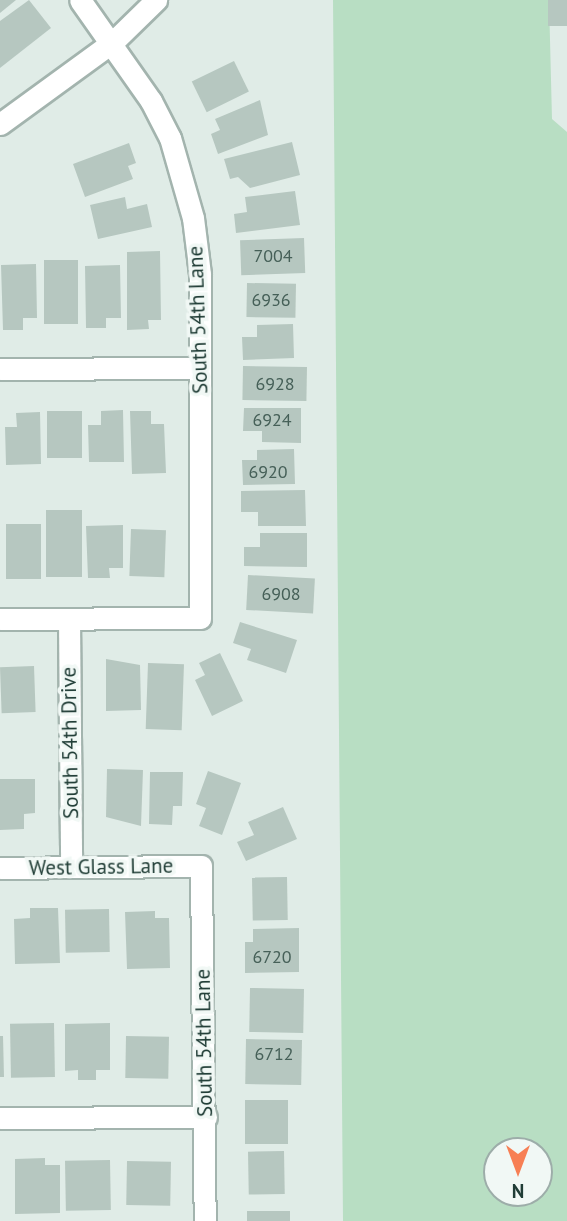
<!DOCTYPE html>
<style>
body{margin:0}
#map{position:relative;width:567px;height:1221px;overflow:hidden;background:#e0ece7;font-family:"PT Sans",sans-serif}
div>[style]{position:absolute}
.green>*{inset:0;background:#b8dec3}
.building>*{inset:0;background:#b6c7c0;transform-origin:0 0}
.roads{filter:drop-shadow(2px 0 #a3b4ae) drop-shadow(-2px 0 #a3b4ae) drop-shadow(0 2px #a3b4ae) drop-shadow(0 -2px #a3b4ae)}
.street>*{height:21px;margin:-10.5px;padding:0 10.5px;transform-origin:10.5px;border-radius:10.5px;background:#fff}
.secondary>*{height:21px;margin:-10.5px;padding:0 10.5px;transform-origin:10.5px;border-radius:10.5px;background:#fff}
span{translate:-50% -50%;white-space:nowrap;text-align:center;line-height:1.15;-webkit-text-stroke:7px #f1f8f5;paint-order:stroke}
.number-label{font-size:18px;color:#466058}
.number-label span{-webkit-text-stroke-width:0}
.street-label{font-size:21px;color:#203d36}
.north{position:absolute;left:483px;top:1137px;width:70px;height:70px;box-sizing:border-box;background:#f1f8f5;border:2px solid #9dada9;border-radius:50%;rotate:180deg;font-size:19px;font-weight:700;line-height:28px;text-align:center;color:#203d36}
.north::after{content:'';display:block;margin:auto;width:24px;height:32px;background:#f77f54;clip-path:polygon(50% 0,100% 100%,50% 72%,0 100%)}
</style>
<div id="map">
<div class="green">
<i style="clip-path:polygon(evenodd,333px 0,549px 0,552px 119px,567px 132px,567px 1221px,343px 1221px,333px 0,497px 1151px,539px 1151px,539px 1193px,497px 1193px,497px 1151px)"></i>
</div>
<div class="building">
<i style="clip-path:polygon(0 0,16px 0,0 13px)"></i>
<i style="clip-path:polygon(29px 0,51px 28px,0 68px,0 21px)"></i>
<i style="left:548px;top:0;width:19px;height:26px"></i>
<i style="left:234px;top:61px;width:34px;height:47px;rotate:64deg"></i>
<i style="clip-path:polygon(260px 100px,268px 135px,218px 154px,211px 134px,220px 130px,215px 119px)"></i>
<i style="clip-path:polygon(292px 142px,300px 175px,250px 188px,238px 177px,230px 179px,224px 159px)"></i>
<i style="clip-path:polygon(129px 143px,136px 163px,128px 166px,133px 179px,85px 197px,73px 164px)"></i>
<i style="clip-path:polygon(295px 191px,300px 225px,236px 233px,234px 214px,247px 212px,245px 197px)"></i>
<i style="clip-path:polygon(125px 197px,127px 209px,147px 204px,152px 227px,98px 239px,90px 205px)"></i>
<i style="left:304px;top:238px;width:35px;height:64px;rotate:88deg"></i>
<i style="clip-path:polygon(160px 251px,161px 320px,148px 320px,149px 329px,127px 330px,127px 252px)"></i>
<i style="left:44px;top:260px;width:34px;height:64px"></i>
<i style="clip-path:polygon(36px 264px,37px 318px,23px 318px,23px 330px,3px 330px,1px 265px)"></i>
<i style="clip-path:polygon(120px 265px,121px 318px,106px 318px,106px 328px,86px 328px,85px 266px)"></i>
<i style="left:247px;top:283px;width:49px;height:34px;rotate:1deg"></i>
<i style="clip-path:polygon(293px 324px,294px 358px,243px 360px,242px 337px,257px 337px,257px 325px)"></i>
<i style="left:243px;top:366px;width:64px;height:34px;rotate:1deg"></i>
<i style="clip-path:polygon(244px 408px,301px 408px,301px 443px,262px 442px,262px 431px,243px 431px)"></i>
<i style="clip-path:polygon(123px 410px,124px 462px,89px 462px,88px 425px,101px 425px,101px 411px)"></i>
<i style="left:47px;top:411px;width:35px;height:47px"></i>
<i style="clip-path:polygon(130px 411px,151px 411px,151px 424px,164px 424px,166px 473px,132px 474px)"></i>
<i style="clip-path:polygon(40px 412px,41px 464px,6px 465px,5px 427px,17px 427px,16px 413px)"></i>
<i style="clip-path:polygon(294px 449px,295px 484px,243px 485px,242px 460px,257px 460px,257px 450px)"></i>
<i style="clip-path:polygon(305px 490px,306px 526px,258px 526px,258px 512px,241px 512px,241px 491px)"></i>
<i style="left:46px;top:510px;width:36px;height:67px"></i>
<i style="left:6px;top:524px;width:35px;height:55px"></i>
<i style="clip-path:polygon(123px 525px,123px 568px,109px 568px,110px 578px,88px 578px,86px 526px)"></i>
<i style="left:131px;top:529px;width:35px;height:47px;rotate:2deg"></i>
<i style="clip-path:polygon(260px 533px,307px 533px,307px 567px,244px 566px,244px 547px,260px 547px)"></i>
<i style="left:248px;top:575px;width:67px;height:35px;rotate:3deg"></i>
<i style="clip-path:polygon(240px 622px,297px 640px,286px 673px,247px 660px,251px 649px,233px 643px)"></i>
<i style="clip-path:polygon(220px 653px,243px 701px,212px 716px,195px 680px,205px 675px,199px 663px)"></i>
<i style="clip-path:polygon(106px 659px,140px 665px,141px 710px,106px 711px)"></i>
<i style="left:148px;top:663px;width:36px;height:66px;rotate:2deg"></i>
<i style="left:34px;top:666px;width:46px;height:34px;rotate:88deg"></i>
<i style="clip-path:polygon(107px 769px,143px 770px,141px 826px,106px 817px)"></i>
<i style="clip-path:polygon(208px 771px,241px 783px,222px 835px,199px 826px,206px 808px,196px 804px)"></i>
<i style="clip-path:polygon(150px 772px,183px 772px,182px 806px,173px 806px,172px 825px,149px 824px)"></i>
<i style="clip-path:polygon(0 779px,35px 779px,35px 813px,24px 814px,24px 829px,0 830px)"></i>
<i style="clip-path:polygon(283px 807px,297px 839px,246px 861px,237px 842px,254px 835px,248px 822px)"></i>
<i style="left:287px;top:877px;width:43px;height:35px;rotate:89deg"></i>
<i style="clip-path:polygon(30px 908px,58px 908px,60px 963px,15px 964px,14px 919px,30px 918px)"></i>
<i style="left:109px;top:909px;width:43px;height:44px;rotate:89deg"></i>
<i style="clip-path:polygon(155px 911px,155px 918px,169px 918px,170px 968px,127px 969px,125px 912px)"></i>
<i style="clip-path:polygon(299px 928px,299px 972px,245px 973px,245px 942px,253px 942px,253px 929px)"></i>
<i style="left:250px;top:988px;width:54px;height:44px;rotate:1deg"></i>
<i style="left:54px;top:1023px;width:54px;height:44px;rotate:89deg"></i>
<i style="clip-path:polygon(110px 1023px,110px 1070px,96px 1070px,96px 1080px,78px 1080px,78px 1070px,65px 1071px,65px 1024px)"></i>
<i style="clip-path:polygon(0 1036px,3px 1036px,4px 1077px,0 1077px)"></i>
<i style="left:126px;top:1036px;width:43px;height:42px;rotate:1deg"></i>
<i style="left:246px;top:1039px;width:56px;height:45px;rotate:1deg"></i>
<i style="left:245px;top:1100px;width:43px;height:44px"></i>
<i style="left:284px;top:1151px;width:43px;height:36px;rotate:89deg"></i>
<i style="clip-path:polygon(45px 1158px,45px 1165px,60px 1165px,60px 1213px,15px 1214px,15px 1159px)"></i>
<i style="left:110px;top:1160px;width:50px;height:45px;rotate:89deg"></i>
<i style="left:127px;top:1161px;width:44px;height:44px;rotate:1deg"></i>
<i style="left:290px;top:1211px;width:10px;height:43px;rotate:90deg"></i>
</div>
<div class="roads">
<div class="street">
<i style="left:0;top:369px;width:200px;rotate:-0.3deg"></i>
<i style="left:0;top:619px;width:200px;rotate:-0.3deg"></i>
<i style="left:200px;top:618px;width:344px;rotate:-90deg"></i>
<i style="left:200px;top:274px;width:56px;rotate:-97.1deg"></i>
<i style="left:193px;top:218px;width:83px;rotate:-106deg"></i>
<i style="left:170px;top:138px;width:42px;rotate:-117.2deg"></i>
<i style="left:151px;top:101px;width:123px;rotate:-125.1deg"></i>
<i style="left:69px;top:619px;width:248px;rotate:89.5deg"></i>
<i style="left:0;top:868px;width:201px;rotate:-0.6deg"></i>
<i style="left:201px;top:866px;width:355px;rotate:89.4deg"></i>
<i style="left:0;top:1118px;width:206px;rotate:-0.3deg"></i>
</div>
<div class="secondary">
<i style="left:0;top:124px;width:141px;rotate:-36.1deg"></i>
<i style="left:114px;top:41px;width:59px;rotate:-44.3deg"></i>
</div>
</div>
<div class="number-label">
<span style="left:273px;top:256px">7004</span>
<span style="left:271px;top:300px">6936</span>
<span style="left:275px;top:384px">6928</span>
<span style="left:272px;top:420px">6924</span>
<span style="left:268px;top:472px">6920</span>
<span style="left:281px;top:594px">6908</span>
<span style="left:272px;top:957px">6720</span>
<span style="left:274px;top:1054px">6712</span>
</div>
<div class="street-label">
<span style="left:198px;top:320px;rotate:-92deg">South 54th Lane</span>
<span style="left:70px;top:743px;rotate:-91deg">South 54th Drive</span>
<span style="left:101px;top:867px;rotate:-1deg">West Glass Lane</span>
<span style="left:204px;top:1043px;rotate:-91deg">South 54th Lane</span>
</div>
<div class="north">N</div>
</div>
